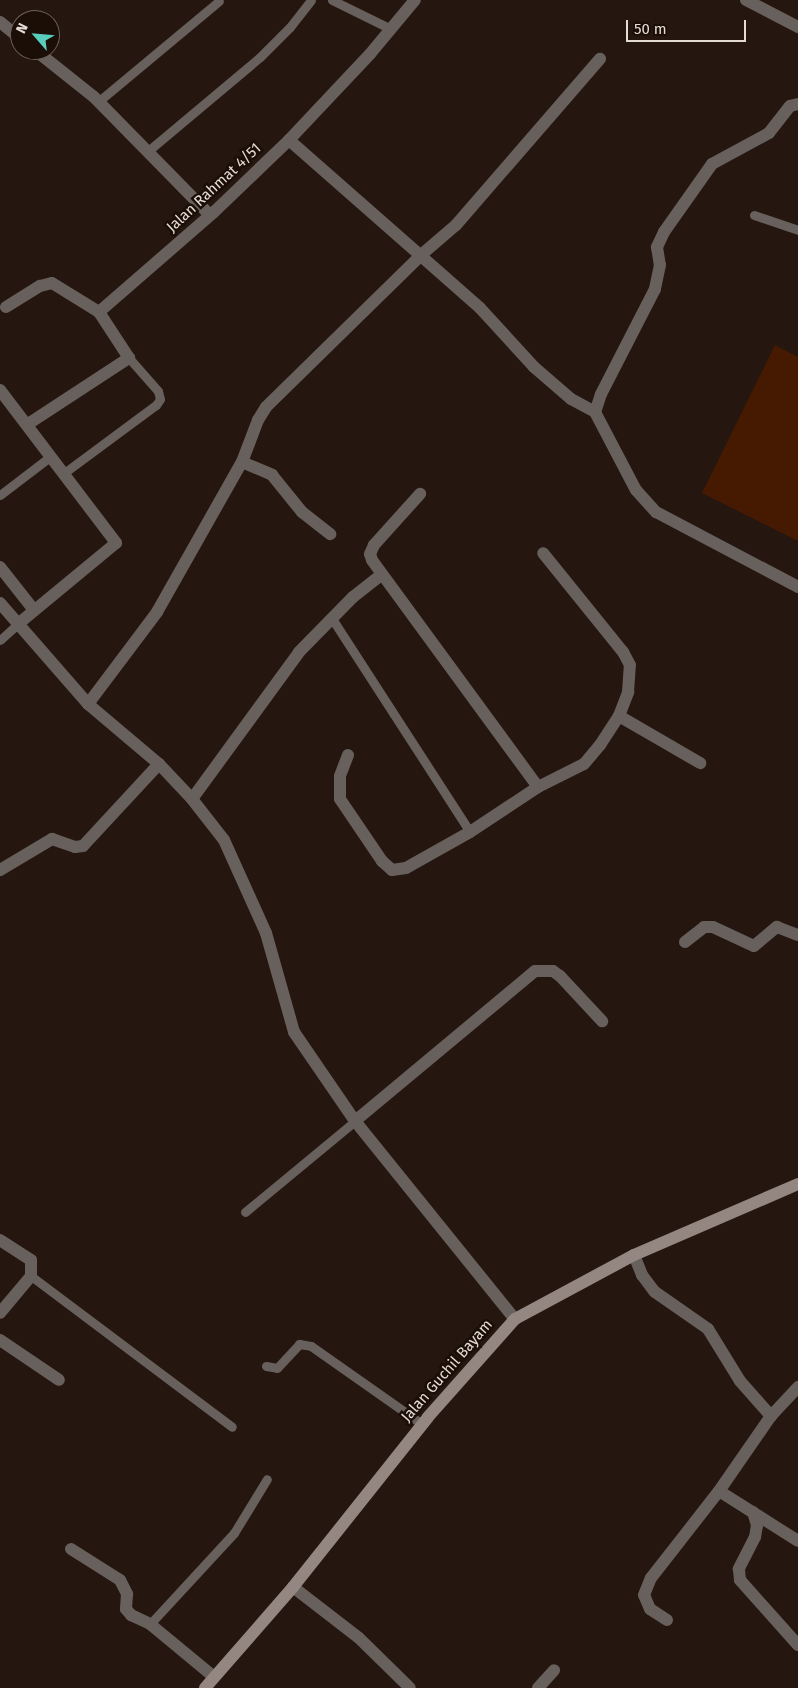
<!DOCTYPE html>
<style>
body{margin:0}
#map{position:relative;width:798px;height:1688px;overflow:hidden;background:#25170f;font-family:"Fira Sans",sans-serif}
div>[style]{position:absolute}
.green>*{inset:0;background:#451a00}
.service>*{height:9px;margin:-4.5px;padding:0 4.5px;transform-origin:4.5px;border-radius:4.5px;background:#68605c}
.minor>*{height:12px;margin:-6px;padding:0 6px;transform-origin:6px;border-radius:6px;background:#68605c}
.tertiary>*{height:12px;margin:-6px;padding:0 6px;transform-origin:6px;border-radius:6px;background:#68605c}
.secondary>*{height:12px;margin:-6px;padding:0 6px;transform-origin:6px;border-radius:6px;background:#948781}
span{translate:-50% -50%;white-space:nowrap;text-align:center;line-height:1.15;-webkit-text-stroke:5px #1b0e07;paint-order:stroke}
.street-label{font-size:15px;color:#e6dcd6}
.north{position:absolute;left:10px;top:10px;width:50px;height:50px;box-sizing:border-box;background:#1b0e07;border:1px solid #6c605a;border-radius:50%;rotate:297deg;font-size:14px;font-weight:700;line-height:20px;text-align:center;color:#e6dcd6}
.north::after{content:'';display:block;margin:auto;width:18px;height:22px;background:#5acebc;clip-path:polygon(50% 0,100% 100%,50% 72%,0 100%)}
.scale{position:absolute;left:626px;top:20px;width:120px;height:22px;box-sizing:border-box;border:2px solid #e6dcd6;border-top:0;padding-left:6px;font-size:15px;line-height:18px;white-space:nowrap;color:#e6dcd6;-webkit-text-stroke:4px #1b0e07;paint-order:stroke}
</style>
<div id="map">
<div class="green">
<i style="clip-path:polygon(775px 345px,798px 357px,798px 541px,702px 493px)"></i>
</div>
<div class="service">
<i style="left:332px;top:0;width:66px;rotate:26.2deg"></i>
<i style="left:99px;top:101px;width:156px;rotate:-39.8deg"></i>
<i style="left:148px;top:151px;width:146px;rotate:-40deg"></i>
<i style="left:260px;top:57px;width:42px;rotate:-45deg"></i>
<i style="left:290px;top:27px;width:34px;rotate:-52deg"></i>
<i style="left:754px;top:215px;width:46px;rotate:18.8deg"></i>
<i style="left:64px;top:473px;width:114px;rotate:-36.5deg"></i>
<i style="left:156px;top:405px;width:7px;rotate:-56deg"></i>
<i style="left:160px;top:399px;width:8px;rotate:-104deg"></i>
<i style="left:158px;top:391px;width:44px;rotate:-131.3deg"></i>
<i style="left:0;top:495px;width:64px;rotate:-37.4deg"></i>
<i style="left:331px;top:617px;width:256px;rotate:57.1deg"></i>
<i style="left:0;top:640px;width:24px;rotate:-42deg"></i>
<i style="left:245px;top:1212px;width:143px;rotate:-39.6deg"></i>
<i style="left:31px;top:1276px;width:251px;rotate:36.9deg"></i>
<i style="left:266px;top:1366px;width:11px;rotate:10deg"></i>
<i style="left:277px;top:1368px;width:33px;rotate:-47deg"></i>
<i style="left:299px;top:1344px;width:12px;rotate:9deg"></i>
<i style="left:311px;top:1346px;width:136px;rotate:35.1deg"></i>
<i style="left:150px;top:1624px;width:124px;rotate:-47.3deg"></i>
<i style="left:234px;top:1533px;width:63px;rotate:-58.6deg"></i>
</div>
<div class="minor">
<i style="left:746px;top:0;width:59px;rotate:27.4deg"></i>
<i style="left:0;top:22px;width:26px;rotate:39deg"></i>
<i style="left:35px;top:50px;width:75px;rotate:38.5deg"></i>
<i style="left:94px;top:97px;width:165px;rotate:45.5deg"></i>
<i style="left:798px;top:104px;width:8px;rotate:166deg"></i>
<i style="left:790px;top:106px;width:34px;rotate:128deg"></i>
<i style="left:769px;top:133px;width:65px;rotate:151.5deg"></i>
<i style="left:712px;top:164px;width:83px;rotate:125.2deg"></i>
<i style="left:664px;top:232px;width:17px;rotate:115deg"></i>
<i style="left:657px;top:247px;width:18px;rotate:81deg"></i>
<i style="left:660px;top:265px;width:25px;rotate:102deg"></i>
<i style="left:655px;top:289px;width:118px;rotate:117.2deg"></i>
<i style="left:601px;top:394px;width:19px;rotate:108deg"></i>
<i style="left:595px;top:412px;width:88px;rotate:62.3deg"></i>
<i style="left:636px;top:490px;width:30px;rotate:48deg"></i>
<i style="left:656px;top:512px;width:161px;rotate:27.8deg"></i>
<i style="left:289px;top:140px;width:254px;rotate:41.3deg"></i>
<i style="left:480px;top:308px;width:80px;rotate:47.5deg"></i>
<i style="left:534px;top:367px;width:49px;rotate:40.9deg"></i>
<i style="left:571px;top:399px;width:27px;rotate:28deg"></i>
<i style="left:6px;top:307px;width:40px;rotate:-32deg"></i>
<i style="left:40px;top:286px;width:12px;rotate:-14deg"></i>
<i style="left:52px;top:283px;width:55px;rotate:31.7deg"></i>
<i style="left:99px;top:312px;width:152px;rotate:-41deg"></i>
<i style="left:214px;top:212px;width:104px;rotate:-43.8deg"></i>
<i style="left:289px;top:140px;width:118px;rotate:-46.7deg"></i>
<i style="left:370px;top:54px;width:70px;rotate:-50.2deg"></i>
<i style="left:0;top:390px;width:192px;rotate:52.8deg"></i>
<i style="left:116px;top:543px;width:127px;rotate:140.4deg"></i>
<i style="left:28px;top:424px;width:121px;rotate:-33.2deg"></i>
<i style="left:129px;top:358px;width:55px;rotate:-123.1deg"></i>
<i style="left:242px;top:462px;width:33px;rotate:23deg"></i>
<i style="left:272px;top:475px;width:48px;rotate:51deg"></i>
<i style="left:302px;top:512px;width:36px;rotate:38deg"></i>
<i style="left:0;top:567px;width:55px;rotate:51.7deg"></i>
<i style="left:88px;top:704px;width:115px;rotate:-53.1deg"></i>
<i style="left:157px;top:612px;width:172px;rotate:-60.5deg"></i>
<i style="left:242px;top:462px;width:45px;rotate:-69.1deg"></i>
<i style="left:258px;top:420px;width:15px;rotate:-58deg"></i>
<i style="left:266px;top:407px;width:217px;rotate:-44.4deg"></i>
<i style="left:421px;top:255px;width:46px;rotate:-40.6deg"></i>
<i style="left:456px;top:225px;width:220px;rotate:-49.1deg"></i>
<i style="left:619px;top:716px;width:94px;rotate:30.1deg"></i>
<i style="left:348px;top:755px;width:22px;rotate:111deg"></i>
<i style="left:340px;top:776px;width:23px;rotate:90deg"></i>
<i style="left:340px;top:799px;width:75px;rotate:55.9deg"></i>
<i style="left:382px;top:861px;width:13px;rotate:42deg"></i>
<i style="left:392px;top:870px;width:14px;rotate:-8deg"></i>
<i style="left:406px;top:868px;width:73px;rotate:-29.4deg"></i>
<i style="left:470px;top:832px;width:82px;rotate:-33.5deg"></i>
<i style="left:538px;top:787px;width:281px;rotate:-126.2deg"></i>
<i style="left:372px;top:560px;width:6px;rotate:-108deg"></i>
<i style="left:370px;top:554px;width:10px;rotate:-66deg"></i>
<i style="left:374px;top:545px;width:69px;rotate:-48deg"></i>
<i style="left:538px;top:787px;width:51px;rotate:-26.6deg"></i>
<i style="left:584px;top:764px;width:25px;rotate:-50deg"></i>
<i style="left:600px;top:745px;width:35px;rotate:-57deg"></i>
<i style="left:619px;top:716px;width:26px;rotate:-69deg"></i>
<i style="left:628px;top:692px;width:27px;rotate:-86deg"></i>
<i style="left:630px;top:665px;width:15px;rotate:-118deg"></i>
<i style="left:623px;top:652px;width:127px;rotate:-128.9deg"></i>
<i style="left:192px;top:799px;width:182px;rotate:-53.9deg"></i>
<i style="left:299px;top:652px;width:77px;rotate:-45.5deg"></i>
<i style="left:353px;top:597px;width:36px;rotate:-38deg"></i>
<i style="left:0;top:870px;width:61px;rotate:-30.8deg"></i>
<i style="left:52px;top:839px;width:24px;rotate:19deg"></i>
<i style="left:75px;top:847px;width:8px;rotate:-7deg"></i>
<i style="left:83px;top:846px;width:112px;rotate:-47.2deg"></i>
<i style="left:685px;top:942px;width:24px;rotate:-38deg"></i>
<i style="left:704px;top:927px;width:9px"></i>
<i style="left:713px;top:927px;width:45px;rotate:24.9deg"></i>
<i style="left:754px;top:946px;width:30px;rotate:-40deg"></i>
<i style="left:777px;top:927px;width:22px;rotate:21deg"></i>
<i style="left:355px;top:1121px;width:234px;rotate:-39.8deg"></i>
<i style="left:535px;top:971px;width:18px"></i>
<i style="left:553px;top:971px;width:9px;rotate:36deg"></i>
<i style="left:560px;top:976px;width:62px;rotate:47deg"></i>
<i style="left:0;top:1240px;width:37px;rotate:33deg"></i>
<i style="left:31px;top:1260px;width:16px;rotate:90deg"></i>
<i style="left:31px;top:1276px;width:48px;rotate:130deg"></i>
<i style="left:634px;top:1255px;width:22px;rotate:68deg"></i>
<i style="left:642px;top:1275px;width:21px;rotate:53deg"></i>
<i style="left:655px;top:1292px;width:65px;rotate:34.9deg"></i>
<i style="left:708px;top:1329px;width:61px;rotate:58.4deg"></i>
<i style="left:740px;top:1381px;width:47px;rotate:48.5deg"></i>
<i style="left:0;top:1340px;width:71px;rotate:34.1deg"></i>
<i style="left:719px;top:1491px;width:93px;rotate:32.3deg"></i>
<i style="left:753px;top:1512px;width:14px;rotate:73deg"></i>
<i style="left:757px;top:1525px;width:12px;rotate:99deg"></i>
<i style="left:755px;top:1537px;width:36px;rotate:117deg"></i>
<i style="left:739px;top:1569px;width:11px;rotate:85deg"></i>
<i style="left:740px;top:1580px;width:87px;rotate:48.3deg"></i>
<i style="left:71px;top:1549px;width:58px;rotate:32.3deg"></i>
<i style="left:120px;top:1580px;width:16px;rotate:63deg"></i>
<i style="left:127px;top:1594px;width:15px;rotate:94deg"></i>
<i style="left:126px;top:1609px;width:8px;rotate:50deg"></i>
<i style="left:131px;top:1615px;width:21px;rotate:25deg"></i>
<i style="left:150px;top:1624px;width:83px;rotate:39.6deg"></i>
<i style="left:293px;top:1587px;width:83px;rotate:37.7deg"></i>
<i style="left:359px;top:1638px;width:71px;rotate:44.4deg"></i>
<i style="left:667px;top:1620px;width:20px;rotate:-147deg"></i>
<i style="left:650px;top:1609px;width:15px;rotate:-113deg"></i>
<i style="left:644px;top:1595px;width:18px;rotate:-68deg"></i>
<i style="left:651px;top:1578px;width:110px;rotate:-52deg"></i>
<i style="left:719px;top:1491px;width:91px;rotate:-55.3deg"></i>
<i style="left:771px;top:1416px;width:40px;rotate:-47deg"></i>
<i style="left:538px;top:1688px;width:24px;rotate:-48deg"></i>
</div>
<div class="tertiary">
<i style="left:0;top:603px;width:134px;rotate:48.9deg"></i>
<i style="left:88px;top:704px;width:93px;rotate:40.2deg"></i>
<i style="left:159px;top:764px;width:48px;rotate:46.7deg"></i>
<i style="left:192px;top:799px;width:52px;rotate:52deg"></i>
<i style="left:224px;top:840px;width:102px;rotate:65.7deg"></i>
<i style="left:266px;top:933px;width:103px;rotate:74.2deg"></i>
<i style="left:294px;top:1032px;width:108px;rotate:55.6deg"></i>
<i style="left:355px;top:1121px;width:255px;rotate:51.1deg"></i>
</div>
<div class="secondary">
<i style="left:205px;top:1688px;width:134px;rotate:-48.9deg"></i>
<i style="left:293px;top:1587px;width:217px;rotate:-51.5deg"></i>
<i style="left:428px;top:1417px;width:131px;rotate:-48.4deg"></i>
<i style="left:515px;top:1319px;width:135px;rotate:-28.3deg"></i>
<i style="left:634px;top:1255px;width:179px;rotate:-23.4deg"></i>
</div>
<div class="street-label">
<span style="left:214px;top:188px;rotate:-43deg">Jalan Rahmat 4/51</span>
<span style="left:447px;top:1371px;rotate:-49deg">Jalan Guchil Bayam</span>
</div>
<div class="north">N</div>
<div class="scale">50 m</div>
</div>
